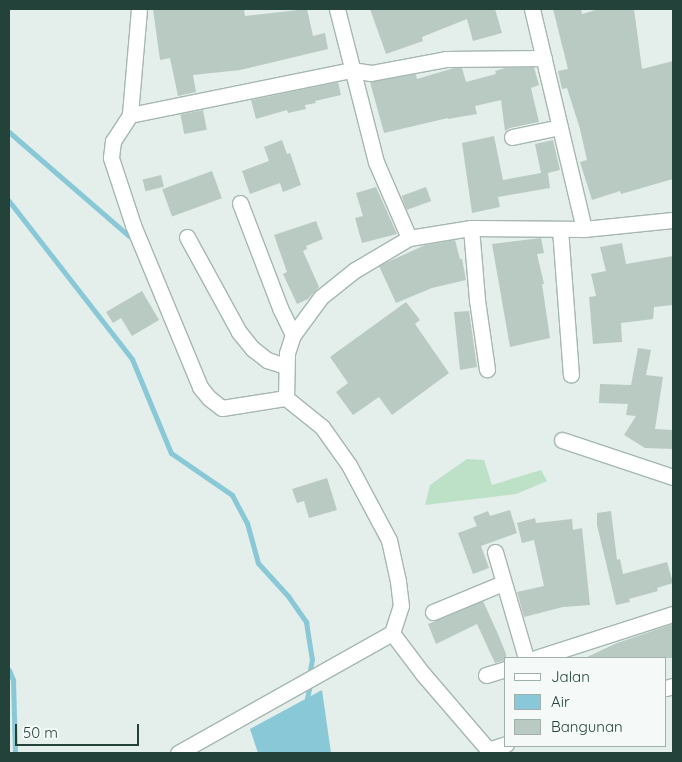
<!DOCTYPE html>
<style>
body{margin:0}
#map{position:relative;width:682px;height:762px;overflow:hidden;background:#e4eeea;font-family:Quicksand,sans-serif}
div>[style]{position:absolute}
.green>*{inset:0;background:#bce1c7}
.water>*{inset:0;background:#89c8d6}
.stream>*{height:5px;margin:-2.5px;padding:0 2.5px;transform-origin:2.5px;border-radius:2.5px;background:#89c8d6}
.building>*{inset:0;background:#b9cac3;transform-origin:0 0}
.roads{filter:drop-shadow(1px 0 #a6b7b2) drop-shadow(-1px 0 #a6b7b2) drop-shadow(0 1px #a6b7b2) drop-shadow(0 -1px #a6b7b2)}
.minor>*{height:15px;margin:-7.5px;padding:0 7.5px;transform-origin:7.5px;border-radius:7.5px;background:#fff}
span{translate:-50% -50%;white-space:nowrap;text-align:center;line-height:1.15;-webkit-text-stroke:5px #f5faf8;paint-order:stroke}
.frame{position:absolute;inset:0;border:10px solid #22423a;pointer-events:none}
.legend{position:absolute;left:504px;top:657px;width:162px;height:90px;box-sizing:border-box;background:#f5faf8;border:1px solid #a1b0ac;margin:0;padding:6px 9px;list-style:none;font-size:15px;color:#22423a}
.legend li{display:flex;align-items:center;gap:10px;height:25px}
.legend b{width:25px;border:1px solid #a1b0ac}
.scale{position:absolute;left:15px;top:724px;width:124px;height:22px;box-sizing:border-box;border:2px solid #22423a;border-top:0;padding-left:6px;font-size:15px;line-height:18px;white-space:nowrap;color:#22423a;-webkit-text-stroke:4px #f5faf8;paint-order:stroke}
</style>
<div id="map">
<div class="green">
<i style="clip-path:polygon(467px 459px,484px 460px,492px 485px,541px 470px,547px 481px,516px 494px,425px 505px,430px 485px)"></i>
</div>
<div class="water">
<i style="clip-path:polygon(322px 690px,331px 753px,258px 753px,250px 729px)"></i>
</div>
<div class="stream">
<i style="left:9px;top:132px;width:159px;rotate:40.9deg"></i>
<i style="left:9px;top:201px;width:200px;rotate:52.1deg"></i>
<i style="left:132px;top:359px;width:102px;rotate:67.5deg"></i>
<i style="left:171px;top:453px;width:74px;rotate:34.5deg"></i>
<i style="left:232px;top:495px;width:32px;rotate:62deg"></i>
<i style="left:247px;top:523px;width:41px;rotate:74.6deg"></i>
<i style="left:258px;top:563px;width:45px;rotate:47.7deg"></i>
<i style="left:288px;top:596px;width:32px;rotate:55deg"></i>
<i style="left:306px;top:622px;width:37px;rotate:81deg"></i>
<i style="left:312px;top:659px;width:11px;rotate:100deg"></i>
<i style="left:9px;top:670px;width:11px;rotate:68deg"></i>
<i style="left:13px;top:680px;width:73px;rotate:88.4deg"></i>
<i style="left:307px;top:698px;width:9px;rotate:-77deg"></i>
</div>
<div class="building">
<i style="clip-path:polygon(153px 9px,244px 9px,245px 16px,307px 9px,313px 36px,325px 33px,328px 49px,240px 70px,193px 75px,196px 92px,178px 96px,170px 58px,160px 60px)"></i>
<i style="clip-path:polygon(370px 9px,495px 9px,502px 33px,473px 41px,467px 19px,422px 37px,423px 41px,386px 54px)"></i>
<i style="clip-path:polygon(553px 9px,581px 9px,582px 14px,599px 9px,634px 9px,642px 69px,673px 61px,673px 179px,621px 194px,620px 191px,592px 200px,580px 162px,587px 160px,580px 129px,567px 88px,562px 89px,558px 71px,568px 69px)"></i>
<i style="clip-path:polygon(534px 67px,539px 85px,531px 88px,539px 122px,510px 128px,505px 131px,501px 100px,475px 106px,477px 114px,448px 119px,448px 118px,384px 133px,370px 82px,416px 74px,417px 79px,454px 68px,462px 68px,466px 82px,496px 74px,495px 71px,505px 68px)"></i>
<i style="clip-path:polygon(338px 82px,341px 95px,315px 101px,316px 103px,305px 105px,306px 109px,288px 113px,287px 110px,256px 119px,251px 100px)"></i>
<i style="left:203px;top:110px;width:20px;height:23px;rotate:79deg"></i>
<i style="clip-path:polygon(494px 136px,503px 180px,541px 173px,535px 144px,553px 140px,560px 170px,548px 173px,550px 188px,498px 197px,500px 207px,472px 213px,462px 143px)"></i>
<i style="clip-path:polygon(282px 140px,287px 154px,290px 153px,301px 185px,283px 192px,280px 183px,250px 194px,242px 171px,269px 161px,264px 147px)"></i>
<i style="left:212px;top:171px;width:29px;height:53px;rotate:70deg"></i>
<i style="left:161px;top:175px;width:12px;height:19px;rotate:76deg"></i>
<i style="clip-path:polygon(376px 187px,397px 234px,362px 243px,355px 218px,363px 216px,356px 193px)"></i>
<i style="left:426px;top:187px;width:15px;height:26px;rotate:70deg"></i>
<i style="clip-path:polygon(316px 221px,323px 239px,306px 246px,307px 249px,303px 251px,319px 287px,308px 299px,297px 304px,283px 274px,287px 272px,274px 235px)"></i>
<i style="clip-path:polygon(541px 238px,544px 253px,537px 254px,544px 284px,542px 284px,550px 338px,510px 347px,492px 244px)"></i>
<i style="clip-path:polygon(455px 240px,460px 259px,462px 259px,466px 280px,432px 288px,396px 303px,379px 266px,425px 245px)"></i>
<i style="clip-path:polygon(622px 243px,626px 264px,673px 256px,673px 305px,654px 307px,653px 319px,621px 323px,622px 342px,593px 344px,589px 297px,596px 296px,591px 274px,606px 271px,600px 247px)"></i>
<i style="clip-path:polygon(142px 291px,159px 320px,132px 336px,121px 318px,113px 323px,106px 312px)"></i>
<i style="clip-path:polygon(406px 302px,420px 320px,415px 324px,449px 373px,392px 415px,379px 397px,353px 415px,336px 392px,348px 383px,330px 357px)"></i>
<i style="clip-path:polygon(469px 311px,477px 367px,460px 370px,454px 312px)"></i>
<i style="clip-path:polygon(638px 348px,651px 350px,646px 375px,663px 377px,655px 429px,673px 430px,673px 449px,645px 448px,624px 435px,636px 416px,626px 415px,628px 404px,599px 403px,600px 384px,631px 385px)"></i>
<i style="clip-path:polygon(327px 478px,337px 510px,309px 518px,304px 501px,297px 503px,292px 489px)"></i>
<i style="clip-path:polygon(510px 510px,517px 533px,481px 546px,489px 568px,473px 574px,458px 533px,477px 526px,473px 517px,488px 511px,490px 516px)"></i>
<i style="clip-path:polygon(611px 511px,617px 560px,620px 559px,623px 574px,667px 562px,673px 583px,657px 588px,658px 591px,629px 599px,630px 602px,616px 605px,597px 525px,597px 513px)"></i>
<i style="clip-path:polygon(535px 518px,536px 523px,572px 519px,573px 530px,582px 528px,590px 605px,563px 607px,524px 617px,517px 592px,544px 586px,534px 540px,522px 543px,517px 523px)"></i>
<i style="clip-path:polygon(483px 601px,498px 634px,506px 654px,506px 660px,495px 663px,477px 624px,436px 644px,428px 624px)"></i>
<i style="clip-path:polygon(673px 624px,673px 658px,585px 658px,617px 643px)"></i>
</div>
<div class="roads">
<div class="minor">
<i style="left:139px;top:9px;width:106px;rotate:94.9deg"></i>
<i style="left:130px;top:115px;width:31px;rotate:123deg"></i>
<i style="left:113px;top:141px;width:17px;rotate:97deg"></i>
<i style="left:111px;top:158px;width:71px;rotate:71.8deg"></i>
<i style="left:133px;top:225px;width:175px;rotate:67.5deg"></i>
<i style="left:200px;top:387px;width:14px;rotate:51deg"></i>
<i style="left:209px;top:398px;width:16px;rotate:38deg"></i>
<i style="left:222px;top:408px;width:65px;rotate:-8.9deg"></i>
<i style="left:337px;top:9px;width:158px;rotate:75.7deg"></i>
<i style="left:376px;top:162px;width:83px;rotate:66.5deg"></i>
<i style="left:532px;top:9px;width:226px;rotate:76.7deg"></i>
<i style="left:130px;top:115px;width:227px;rotate:-11.5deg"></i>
<i style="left:352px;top:70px;width:19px;rotate:9deg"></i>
<i style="left:371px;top:73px;width:76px;rotate:-10.6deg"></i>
<i style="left:446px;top:59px;width:98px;rotate:-0.6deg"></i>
<i style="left:512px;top:137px;width:49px;rotate:-11.8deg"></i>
<i style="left:240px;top:203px;width:112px;rotate:69.1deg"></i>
<i style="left:280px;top:308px;width:30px;rotate:64deg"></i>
<i style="left:471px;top:228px;width:72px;rotate:85.2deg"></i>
<i style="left:477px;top:300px;width:70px;rotate:81.8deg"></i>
<i style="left:560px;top:229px;width:146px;rotate:85.7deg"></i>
<i style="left:187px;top:237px;width:108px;rotate:61.3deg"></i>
<i style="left:239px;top:332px;width:22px;rotate:51deg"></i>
<i style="left:253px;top:349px;width:18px;rotate:38deg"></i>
<i style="left:267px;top:360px;width:19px;rotate:18deg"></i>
<i style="left:562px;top:440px;width:117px;rotate:18.4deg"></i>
<i style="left:495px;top:552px;width:110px;rotate:73.7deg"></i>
<i style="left:433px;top:612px;width:76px;rotate:-22.5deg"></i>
<i style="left:392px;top:633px;width:51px;rotate:52.9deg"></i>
<i style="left:423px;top:674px;width:104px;rotate:49.3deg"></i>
<i style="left:536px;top:658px;width:144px;rotate:-17.8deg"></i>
<i style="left:486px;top:675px;width:21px;rotate:-17deg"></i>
<i style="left:666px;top:688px;width:7px;rotate:-16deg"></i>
<i style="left:488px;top:750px;width:19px;rotate:-18deg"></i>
<i style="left:178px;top:753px;width:245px;rotate:-29.3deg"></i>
<i style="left:392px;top:633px;width:28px;rotate:-72deg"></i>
<i style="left:401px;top:606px;width:25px;rotate:-97deg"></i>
<i style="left:398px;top:581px;width:42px;rotate:-102.4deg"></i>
<i style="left:389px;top:540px;width:85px;rotate:-118.1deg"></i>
<i style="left:349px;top:465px;width:47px;rotate:-125.4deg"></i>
<i style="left:322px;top:427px;width:46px;rotate:-141.1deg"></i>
<i style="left:286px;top:398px;width:45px;rotate:-88.7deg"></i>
<i style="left:287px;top:353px;width:19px;rotate:-72deg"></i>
<i style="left:293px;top:335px;width:47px;rotate:-53.6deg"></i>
<i style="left:321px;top:297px;width:43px;rotate:-38.5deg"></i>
<i style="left:355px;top:270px;width:63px;rotate:-30.7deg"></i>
<i style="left:409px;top:238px;width:63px;rotate:-9.2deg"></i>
<i style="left:471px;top:228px;width:113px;rotate:0.5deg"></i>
<i style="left:584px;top:229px;width:89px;rotate:-5.8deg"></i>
</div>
</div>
<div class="frame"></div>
<ul class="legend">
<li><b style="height:6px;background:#fff"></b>Jalan</li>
<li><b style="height:14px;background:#89c8d6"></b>Air</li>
<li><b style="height:14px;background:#b9cac3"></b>Bangunan</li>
</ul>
<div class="scale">50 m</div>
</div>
